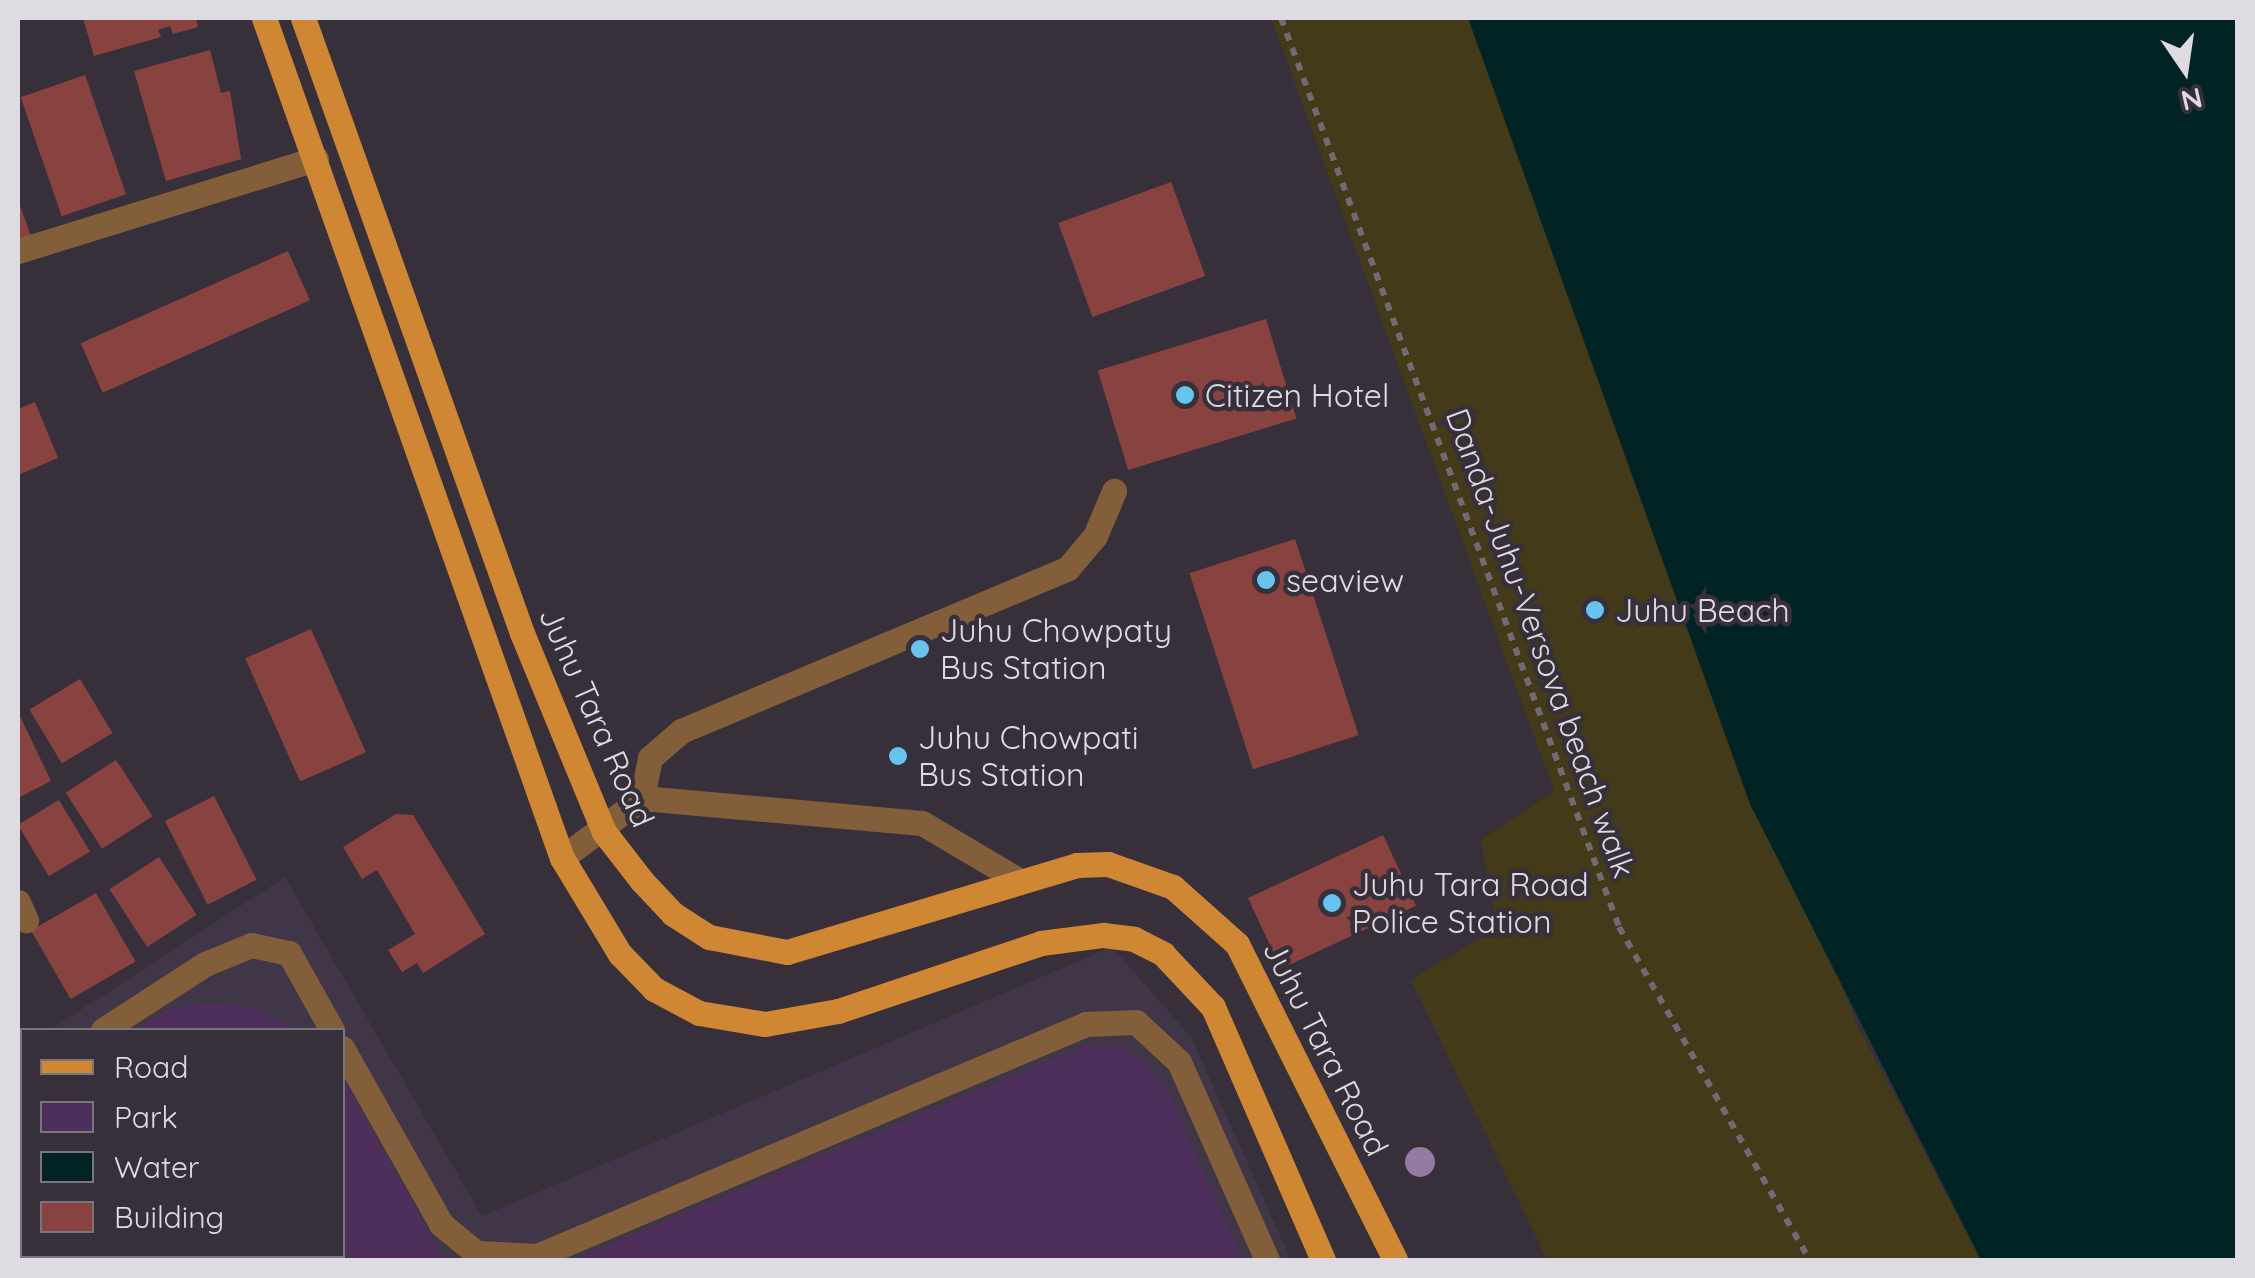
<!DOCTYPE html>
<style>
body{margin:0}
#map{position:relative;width:2255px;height:1278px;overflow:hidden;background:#37303b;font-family:Quicksand,sans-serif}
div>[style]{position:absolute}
.built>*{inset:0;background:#413647}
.green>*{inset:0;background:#4e2f5c}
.sand>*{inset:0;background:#433a1a}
.water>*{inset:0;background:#022324}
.building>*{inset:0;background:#884341;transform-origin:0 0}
.path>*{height:6px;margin-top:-3px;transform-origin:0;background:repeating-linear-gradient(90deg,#706a74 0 8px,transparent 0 16px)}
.minor>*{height:25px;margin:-12.5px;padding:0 12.5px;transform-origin:12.5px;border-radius:12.5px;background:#825f3a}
.major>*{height:25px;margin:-12.5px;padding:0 12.5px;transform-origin:12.5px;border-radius:12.5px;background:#d08733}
.trees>*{width:30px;height:30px;margin:-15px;border-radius:50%;background:#957aa2}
.dots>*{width:28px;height:28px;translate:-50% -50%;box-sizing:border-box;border:5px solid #37303b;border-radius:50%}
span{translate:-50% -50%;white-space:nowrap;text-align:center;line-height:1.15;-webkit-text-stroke:9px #37303b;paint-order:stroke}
.poi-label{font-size:32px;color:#dfdbe2}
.left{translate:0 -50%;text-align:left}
.street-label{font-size:32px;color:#dfdbe2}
.frame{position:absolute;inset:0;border:20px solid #dfdbe2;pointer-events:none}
.legend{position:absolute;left:20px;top:1028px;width:325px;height:230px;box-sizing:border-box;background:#37303b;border:2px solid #7a747e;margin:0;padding:12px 18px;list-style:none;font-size:30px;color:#dfdbe2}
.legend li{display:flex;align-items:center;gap:20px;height:50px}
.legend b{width:50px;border:2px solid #7a747e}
.north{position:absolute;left:2135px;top:20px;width:100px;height:100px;-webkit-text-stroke:8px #37303b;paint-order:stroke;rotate:167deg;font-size:28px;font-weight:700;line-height:40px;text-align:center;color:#dfdbe2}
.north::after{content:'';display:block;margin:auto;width:35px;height:45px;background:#dfdbe2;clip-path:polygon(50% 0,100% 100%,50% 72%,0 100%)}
</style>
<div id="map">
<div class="built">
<i style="clip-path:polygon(285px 877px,482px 1216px,1112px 947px,1191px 1037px,1291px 1260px,18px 1260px,22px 1049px,22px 1256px,342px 1256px,342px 1030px,50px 1030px)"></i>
</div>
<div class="green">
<i style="clip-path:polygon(212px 1003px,258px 1009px,296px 1030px,136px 1030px,170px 1008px)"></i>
<i style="clip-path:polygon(1085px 1046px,1119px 1047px,1145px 1063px,1168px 1092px,1243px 1260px,573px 1260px)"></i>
<i style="clip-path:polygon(343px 1077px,444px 1260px,18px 1260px,22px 1106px,22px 1256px,342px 1256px)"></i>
</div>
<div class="sand">
<i style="clip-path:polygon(1271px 18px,1480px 18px,1856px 1023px,1981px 1260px,1547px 1260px,1411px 980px,1497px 928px,1481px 840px,1554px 791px)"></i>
</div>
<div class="water">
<i style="clip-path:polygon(1468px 18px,2237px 18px,2237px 1260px,1981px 1260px,1750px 804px)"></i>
</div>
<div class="building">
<i style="clip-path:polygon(83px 18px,196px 18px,198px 27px,173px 34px,170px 26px,158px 30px,161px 37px,94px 56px)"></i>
<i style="clip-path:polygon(210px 50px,221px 93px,230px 91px,241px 159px,166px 181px,134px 71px)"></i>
<i style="left:85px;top:75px;width:126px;height:68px;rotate:71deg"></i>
<i style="left:1171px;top:182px;width:100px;height:120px;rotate:70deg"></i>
<i style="clip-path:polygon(18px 200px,31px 236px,18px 241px)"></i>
<i style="left:288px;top:251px;width:54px;height:227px;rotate:66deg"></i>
<i style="left:1266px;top:319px;width:104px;height:176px;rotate:73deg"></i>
<i style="clip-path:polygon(35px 402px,58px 458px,18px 475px,18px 409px)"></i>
<i style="left:1295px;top:539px;width:206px;height:111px;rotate:72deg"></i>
<i style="left:311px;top:629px;width:135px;height:72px;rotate:66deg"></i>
<i style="left:80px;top:679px;width:63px;height:59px;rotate:59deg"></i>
<i style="clip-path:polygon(18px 712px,51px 781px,18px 798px)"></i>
<i style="left:116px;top:760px;width:67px;height:60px;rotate:57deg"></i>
<i style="left:214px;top:796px;width:94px;height:55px;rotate:63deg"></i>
<i style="left:59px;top:800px;width:60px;height:48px;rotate:59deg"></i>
<i style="clip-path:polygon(396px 814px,413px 815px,485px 934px,423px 973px,417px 963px,402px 972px,388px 950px,415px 934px,377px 870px,362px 879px,343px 847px)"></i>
<i style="left:1383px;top:835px;width:78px;height:149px;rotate:65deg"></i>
<i style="left:159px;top:857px;width:69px;height:59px;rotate:57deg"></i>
<i style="left:96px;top:893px;width:79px;height:75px;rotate:60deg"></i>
</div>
<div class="path">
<i style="left:1281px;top:18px;width:970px;rotate:69.6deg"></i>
<i style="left:1619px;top:927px;width:384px;rotate:60.2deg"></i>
</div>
<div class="minor">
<i style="left:18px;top:251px;width:312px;rotate:-17.2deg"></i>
<i style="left:642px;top:798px;width:41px;rotate:-78.7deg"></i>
<i style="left:650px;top:758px;width:41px;rotate:-41.1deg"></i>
<i style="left:681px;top:731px;width:420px;rotate:-22.8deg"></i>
<i style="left:1068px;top:568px;width:42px;rotate:-49.8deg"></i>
<i style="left:1095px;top:536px;width:49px;rotate:-67.1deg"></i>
<i style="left:562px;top:858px;width:100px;rotate:-36.9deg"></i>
<i style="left:642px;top:798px;width:281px;rotate:5.1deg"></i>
<i style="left:922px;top:823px;width:114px;rotate:30.6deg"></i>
<i style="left:18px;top:902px;width:20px;rotate:66deg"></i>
<i style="left:103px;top:1030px;width:121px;rotate:-32.9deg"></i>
<i style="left:205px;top:964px;width:50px;rotate:-22.4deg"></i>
<i style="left:251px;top:945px;width:39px;rotate:12deg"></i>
<i style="left:289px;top:953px;width:88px;rotate:60.8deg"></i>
<i style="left:342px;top:1048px;width:202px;rotate:60.6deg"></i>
<i style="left:441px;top:1224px;width:45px;rotate:39.6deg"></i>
<i style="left:476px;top:1253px;width:61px;rotate:2.8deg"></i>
<i style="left:537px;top:1256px;width:596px;rotate:-22.91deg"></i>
<i style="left:1086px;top:1024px;width:50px;rotate:-2.3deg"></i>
<i style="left:1136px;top:1022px;width:59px;rotate:42.9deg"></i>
<i style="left:1179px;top:1062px;width:217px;rotate:66deg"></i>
<i style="left:18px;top:1087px;width:6px;rotate:-45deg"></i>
</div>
<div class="major">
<i style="left:264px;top:18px;width:891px;rotate:70.47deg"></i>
<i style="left:562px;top:858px;width:112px;rotate:58.9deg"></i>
<i style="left:620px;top:954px;width:49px;rotate:45.8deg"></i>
<i style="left:654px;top:989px;width:51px;rotate:28.1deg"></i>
<i style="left:699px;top:1013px;width:67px;rotate:9.5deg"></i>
<i style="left:765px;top:1024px;width:74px;rotate:-10.1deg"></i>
<i style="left:838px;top:1011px;width:214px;rotate:-18.5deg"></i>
<i style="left:1041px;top:943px;width:63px;rotate:-7.4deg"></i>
<i style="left:1103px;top:935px;width:31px;rotate:7deg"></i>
<i style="left:1134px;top:939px;width:33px;rotate:27deg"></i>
<i style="left:1163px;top:954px;width:73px;rotate:46.7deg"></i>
<i style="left:1213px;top:1007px;width:276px;rotate:66.5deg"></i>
<i style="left:303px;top:18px;width:653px;rotate:70.4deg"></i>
<i style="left:522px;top:633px;width:215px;rotate:67.6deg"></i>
<i style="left:604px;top:832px;width:62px;rotate:52.2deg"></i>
<i style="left:642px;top:881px;width:45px;rotate:46.8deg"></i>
<i style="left:673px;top:914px;width:43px;rotate:32.6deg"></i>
<i style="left:709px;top:937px;width:79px;rotate:10.9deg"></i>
<i style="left:787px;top:952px;width:303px;rotate:-16.7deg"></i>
<i style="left:1077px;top:865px;width:31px;rotate:-2deg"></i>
<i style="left:1108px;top:864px;width:69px;rotate:19.5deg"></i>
<i style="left:1173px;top:887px;width:86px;rotate:41.7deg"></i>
<i style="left:1237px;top:944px;width:353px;rotate:63.4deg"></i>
</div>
<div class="trees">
<i style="left:1420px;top:1162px"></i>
</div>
<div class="dots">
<i style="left:1185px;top:395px;background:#67c4ef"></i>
<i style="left:1266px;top:580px;background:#67c4ef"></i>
<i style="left:1595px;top:610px;background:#67c4ef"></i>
<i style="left:920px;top:649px;background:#67c4ef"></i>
<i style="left:898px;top:756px;background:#67c4ef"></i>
<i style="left:1332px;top:903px;background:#67c4ef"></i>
</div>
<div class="poi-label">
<span class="left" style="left:1205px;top:395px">Citizen Hotel</span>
<span class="left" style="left:1286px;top:580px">seaview</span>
<span class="left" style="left:1615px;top:610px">Juhu Beach</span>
<span class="left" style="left:940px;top:649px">Juhu Chowpaty<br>Bus Station</span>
<span class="left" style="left:918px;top:756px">Juhu Chowpati<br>Bus Station</span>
<span class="left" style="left:1352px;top:903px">Juhu Tara Road<br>Police Station</span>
</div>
<div class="street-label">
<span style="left:1541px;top:643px;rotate:70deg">Danda-Juhu-Versova beach walk</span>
<span style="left:597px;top:717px;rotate:66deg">Juhu Tara Road</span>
<span style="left:1326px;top:1048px;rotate:63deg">Juhu Tara Road</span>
</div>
<div class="frame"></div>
<ul class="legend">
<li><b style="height:12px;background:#d08733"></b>Road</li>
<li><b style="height:28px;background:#4e2f5c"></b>Park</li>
<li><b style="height:28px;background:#022324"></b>Water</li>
<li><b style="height:28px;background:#884341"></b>Building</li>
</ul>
<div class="north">N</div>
</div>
